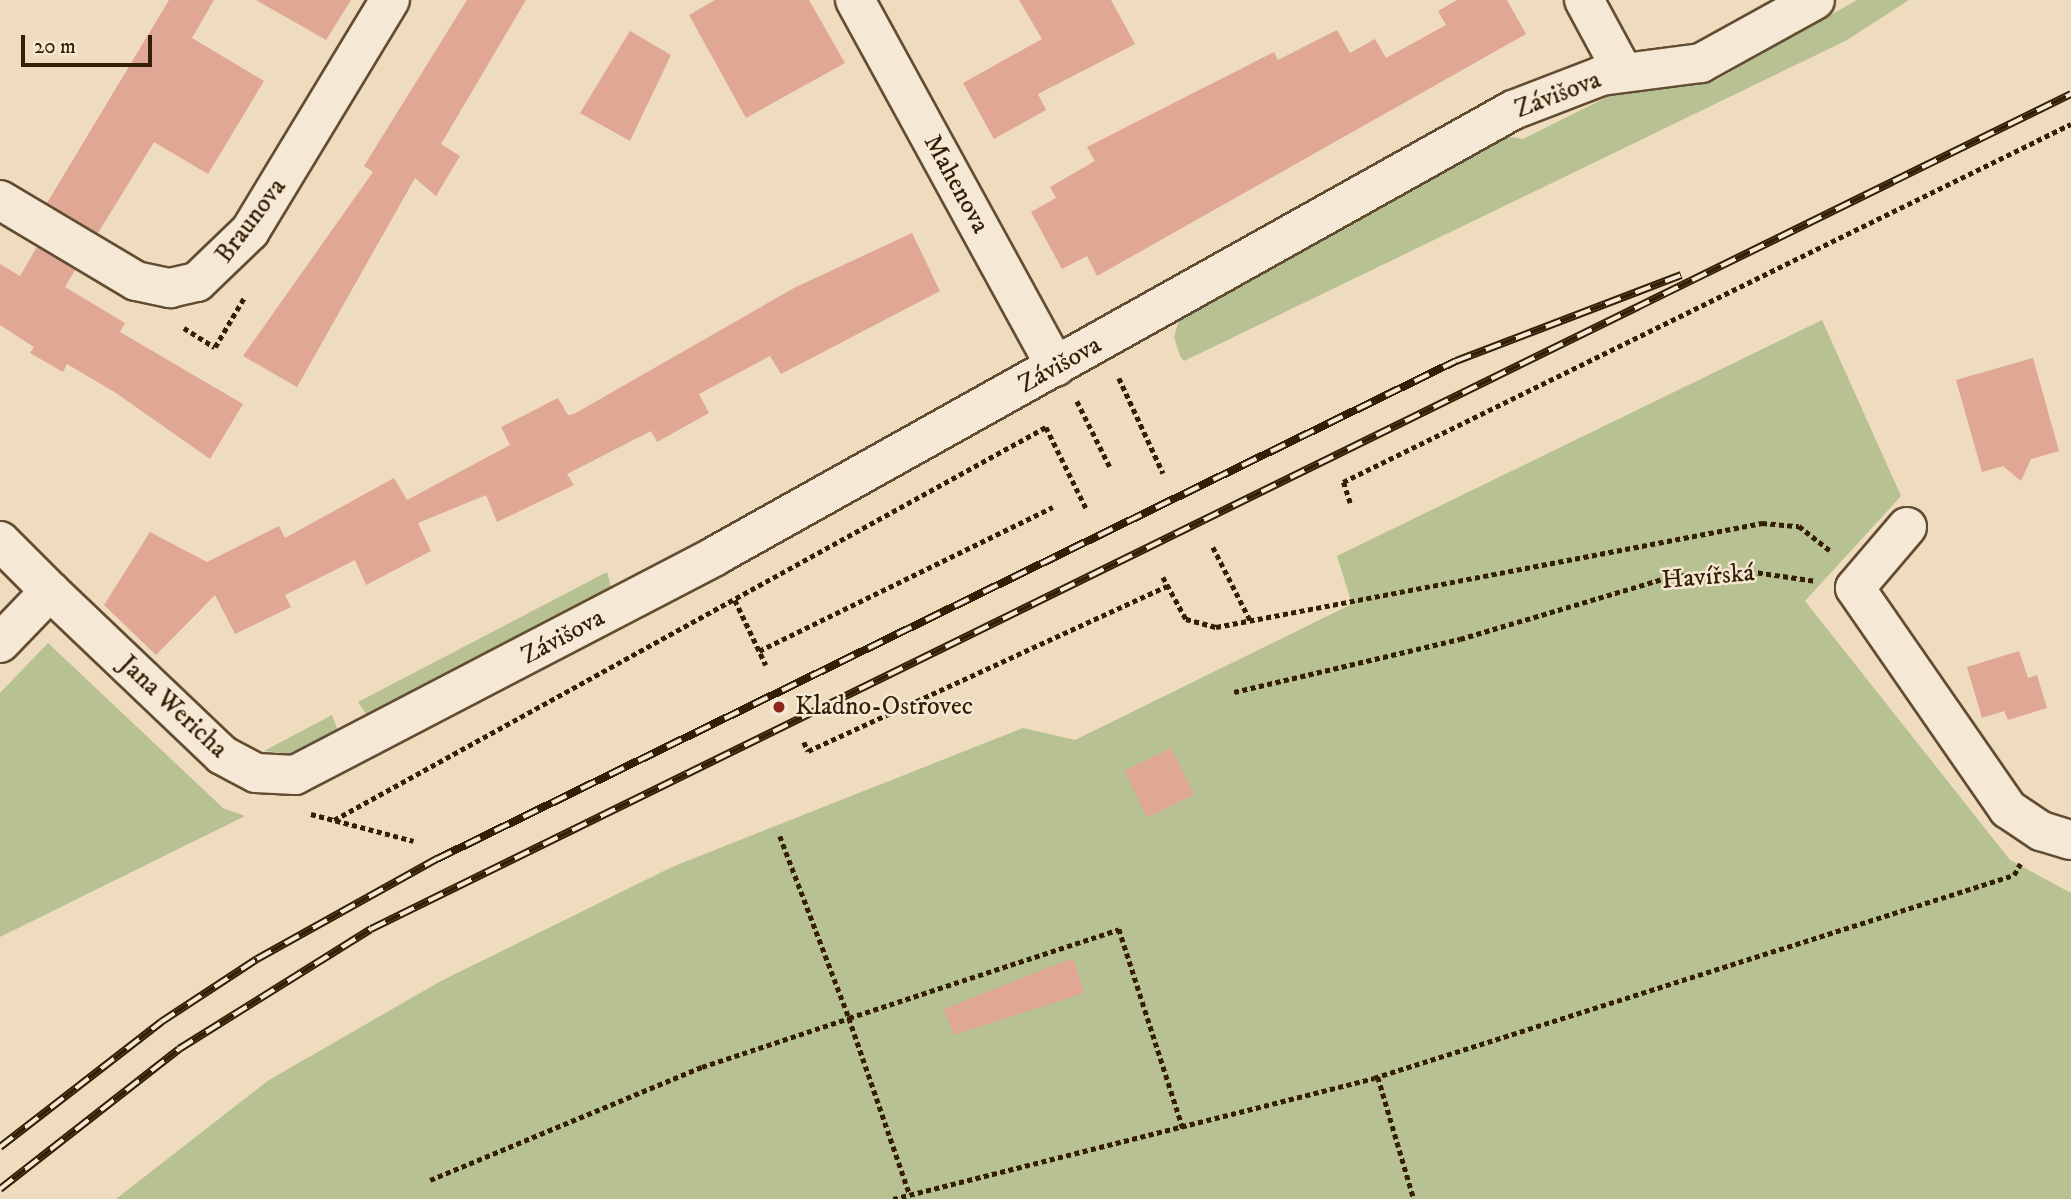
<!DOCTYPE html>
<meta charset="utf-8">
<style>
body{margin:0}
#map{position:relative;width:2071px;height:1199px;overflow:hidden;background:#efdbbd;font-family:"IM FELL DW Pica",serif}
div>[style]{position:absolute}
.green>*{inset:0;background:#b7c192}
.building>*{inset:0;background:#dfa794;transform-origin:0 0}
.path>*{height:4.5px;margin-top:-2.25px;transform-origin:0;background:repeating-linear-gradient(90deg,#341e04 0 5px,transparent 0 8.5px)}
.roads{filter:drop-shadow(2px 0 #634d32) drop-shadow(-2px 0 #634d32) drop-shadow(0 2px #634d32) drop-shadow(0 -2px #634d32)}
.minor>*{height:38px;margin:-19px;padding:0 19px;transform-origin:19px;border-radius:19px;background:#f5e8d4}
.rail>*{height:8px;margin-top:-4px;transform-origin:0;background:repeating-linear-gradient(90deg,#f5e8d4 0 16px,#341e04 0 32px);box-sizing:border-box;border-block:2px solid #341e04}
.dots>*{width:19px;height:19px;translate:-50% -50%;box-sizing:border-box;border:4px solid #f5e8d4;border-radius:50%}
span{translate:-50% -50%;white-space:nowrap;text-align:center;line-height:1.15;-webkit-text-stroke:5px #f5e8d4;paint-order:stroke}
.street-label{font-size:26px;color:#341e04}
.poi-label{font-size:26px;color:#341e04}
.left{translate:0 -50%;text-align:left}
.scale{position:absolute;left:21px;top:35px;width:131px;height:32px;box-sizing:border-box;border:4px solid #341e04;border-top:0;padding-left:9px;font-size:21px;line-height:24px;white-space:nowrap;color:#341e04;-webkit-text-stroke:5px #f5e8d4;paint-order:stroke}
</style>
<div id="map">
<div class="green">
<i style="clip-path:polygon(1857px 0,1909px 0,1847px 40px,1184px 361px,1180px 356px,1174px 337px,1181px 313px,1500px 135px,1523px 139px,1609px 96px,1713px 82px)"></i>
<i style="clip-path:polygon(1822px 320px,1901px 496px,1805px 601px,2010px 860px,2071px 893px,2071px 1199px,116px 1199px,269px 1080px,441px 981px,672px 867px,1023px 728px,1075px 740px,1352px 604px,1337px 556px)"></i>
<i style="clip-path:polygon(607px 572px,613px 595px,368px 717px,358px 702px)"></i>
<i style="clip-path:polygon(48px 643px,223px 808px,245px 816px,0 937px,0 693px)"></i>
<i style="clip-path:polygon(332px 715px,338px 731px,301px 755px,264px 751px)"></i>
</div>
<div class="building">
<i style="clip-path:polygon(169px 0,214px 0,192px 38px,264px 81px,208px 174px,154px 142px,98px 233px,47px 203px)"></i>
<i style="clip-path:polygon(256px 0,351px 0,326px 40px)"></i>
<i style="clip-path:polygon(467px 0,526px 0,441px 144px,460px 156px,436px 196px,415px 178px,297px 387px,243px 356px,373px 172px,364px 166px)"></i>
<i style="clip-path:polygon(715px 0,809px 0,845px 63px,746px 118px,689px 15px)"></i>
<i style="clip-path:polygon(1019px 0,1111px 0,1135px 44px,1038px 94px,1046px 110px,994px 139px,963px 83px,1042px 39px)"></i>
<i style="clip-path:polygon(1457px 0,1507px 0,1526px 34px,1097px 276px,1087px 256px,1062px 269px,1031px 212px,1056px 198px,1050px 187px,1095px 161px,1087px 147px,1274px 52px,1278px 60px,1337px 30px,1350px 53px,1375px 39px,1386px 58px,1446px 25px,1438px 11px)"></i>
<i style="clip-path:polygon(630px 31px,671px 55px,630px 141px,580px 113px)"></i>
<i style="clip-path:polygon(912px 233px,940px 291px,781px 374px,770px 356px,699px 394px,709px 413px,657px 442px,651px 431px,567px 474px,574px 485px,497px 522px,486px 495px,418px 523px,431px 551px,366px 585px,355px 560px,285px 595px,291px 607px,235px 634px,215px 595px,156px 655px,104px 605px,150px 532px,207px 562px,279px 526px,285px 538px,394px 478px,407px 500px,510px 445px,501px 427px,558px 398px,568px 415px,574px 414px,794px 288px)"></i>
<i style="clip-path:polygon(37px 247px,75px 270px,65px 287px,125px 323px,120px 332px,243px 404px,210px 459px,116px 393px,67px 364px,63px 372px,30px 353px,34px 347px,0 325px,0 264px,20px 276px)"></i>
<i style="clip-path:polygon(2033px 358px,2059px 451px,2031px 459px,2021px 481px,2003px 466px,1982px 472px,1956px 380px)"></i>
<i style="clip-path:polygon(2019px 651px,2028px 678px,2037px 675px,2047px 708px,2008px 720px,2004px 711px,1982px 718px,1967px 667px)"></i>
<i style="left:1171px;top:748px;width:52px;height:52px;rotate:64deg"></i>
<i style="clip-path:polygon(1073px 958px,1084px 993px,954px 1035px,944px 1009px)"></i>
</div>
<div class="path">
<i style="left:184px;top:328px;width:36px;rotate:32deg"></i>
<i style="left:215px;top:347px;width:57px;rotate:-59.4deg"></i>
<i style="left:1119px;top:378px;width:105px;rotate:65.1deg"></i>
<i style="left:1077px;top:401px;width:76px;rotate:63.4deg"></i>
<i style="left:1046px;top:427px;width:93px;rotate:63.7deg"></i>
<i style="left:1350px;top:503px;width:22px;rotate:-108deg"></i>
<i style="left:1343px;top:482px;width:811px;rotate:-26.19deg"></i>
<i style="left:1213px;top:547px;width:82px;rotate:63.1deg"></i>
<i style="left:1163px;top:577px;width:48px;rotate:61.3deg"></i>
<i style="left:1186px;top:619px;width:31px;rotate:15deg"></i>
<i style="left:1216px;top:627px;width:556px;rotate:-10.78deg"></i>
<i style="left:1762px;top:523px;width:37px;rotate:5deg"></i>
<i style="left:1799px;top:526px;width:42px;rotate:38.2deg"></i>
<i style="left:735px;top:600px;width:72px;rotate:64.5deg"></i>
<i style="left:759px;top:651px;width:327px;rotate:-26.1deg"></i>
<i style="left:1234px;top:692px;width:232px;rotate:-13.2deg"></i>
<i style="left:1460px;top:639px;width:222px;rotate:-16.5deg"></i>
<i style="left:1673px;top:576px;width:68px;rotate:-5deg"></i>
<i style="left:1741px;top:570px;width:76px;rotate:8.3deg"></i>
<i style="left:804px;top:742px;width:10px;rotate:66deg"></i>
<i style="left:808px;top:751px;width:395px;rotate:-24.7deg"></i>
<i style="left:311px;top:814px;width:106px;rotate:14.7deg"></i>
<i style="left:334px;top:820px;width:813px;rotate:-28.9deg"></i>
<i style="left:780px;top:836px;width:195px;rotate:69.2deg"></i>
<i style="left:849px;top:1018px;width:284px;rotate:-18.2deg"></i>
<i style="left:1119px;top:929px;width:209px;rotate:72.2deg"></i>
<i style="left:1378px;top:1077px;width:127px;rotate:73.6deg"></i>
<i style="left:430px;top:1180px;width:295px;rotate:-22.6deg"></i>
<i style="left:702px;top:1067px;width:155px;rotate:-18.4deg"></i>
<i style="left:849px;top:1018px;width:187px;rotate:71deg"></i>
<i style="left:893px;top:1199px;width:496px;rotate:-14.1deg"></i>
<i style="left:1374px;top:1078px;width:671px;rotate:-17.6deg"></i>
<i style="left:2014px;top:875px;width:13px;rotate:-61deg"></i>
</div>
<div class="roads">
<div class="minor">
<i style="left:855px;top:0;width:418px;rotate:61.3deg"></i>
<i style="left:1584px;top:0;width:82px;rotate:61.6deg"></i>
<i style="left:0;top:200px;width:158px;rotate:30.8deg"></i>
<i style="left:136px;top:281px;width:35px;rotate:12deg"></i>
<i style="left:170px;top:288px;width:28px;rotate:-13deg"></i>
<i style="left:197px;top:282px;width:74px;rotate:-43.9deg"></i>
<i style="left:250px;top:231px;width:270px;rotate:-58.8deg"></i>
<i style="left:1907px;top:527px;width:80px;rotate:130.4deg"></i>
<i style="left:1855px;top:588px;width:269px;rotate:55.3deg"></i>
<i style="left:2008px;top:809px;width:40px;rotate:34deg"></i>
<i style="left:2041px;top:831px;width:31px;rotate:17deg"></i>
<i style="left:0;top:541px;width:71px;rotate:45deg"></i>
<i style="left:50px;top:591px;width:72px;rotate:133.9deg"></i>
<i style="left:50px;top:591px;width:238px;rotate:43.6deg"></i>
<i style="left:222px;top:755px;width:38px;rotate:28deg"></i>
<i style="left:256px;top:773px;width:39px;rotate:3deg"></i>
<i style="left:295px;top:775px;width:474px;rotate:-27.5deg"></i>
<i style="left:715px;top:556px;width:914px;rotate:-29.2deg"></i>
<i style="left:1513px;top:110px;width:94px;rotate:-21.1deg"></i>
<i style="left:1601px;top:76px;width:101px;rotate:-7.4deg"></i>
<i style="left:1701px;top:63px;width:130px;rotate:-28.9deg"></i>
</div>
</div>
<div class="rail">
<i style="left:0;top:1147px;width:204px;rotate:-37.8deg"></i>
<i style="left:161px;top:1022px;width:115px;rotate:-33.3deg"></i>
<i style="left:257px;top:959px;width:206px;rotate:-29.1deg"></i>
<i style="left:437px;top:859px;width:1134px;rotate:-26.05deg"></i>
<i style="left:1456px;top:361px;width:241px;rotate:-20.9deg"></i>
<i style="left:0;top:1189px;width:227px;rotate:-38deg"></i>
<i style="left:179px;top:1049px;width:226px;rotate:-32deg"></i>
<i style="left:371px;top:929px;width:1894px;rotate:-26.16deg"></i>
</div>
<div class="dots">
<i style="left:779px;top:707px;background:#8f2418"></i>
</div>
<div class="street-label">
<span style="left:1558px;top:95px;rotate:-21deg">Závišova</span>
<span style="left:956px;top:184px;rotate:61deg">Mahenova</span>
<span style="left:251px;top:221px;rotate:-53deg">Braunova</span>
<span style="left:1060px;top:365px;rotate:-29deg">Závišova</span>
<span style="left:1708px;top:577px;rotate:-5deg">Havířská</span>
<span style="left:563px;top:637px;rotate:-28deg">Závišova</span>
<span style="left:173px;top:707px;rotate:43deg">Jana Wericha</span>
</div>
<div class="poi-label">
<span class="left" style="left:795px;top:707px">Kladno-Ostrovec</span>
</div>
<div class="scale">20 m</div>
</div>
